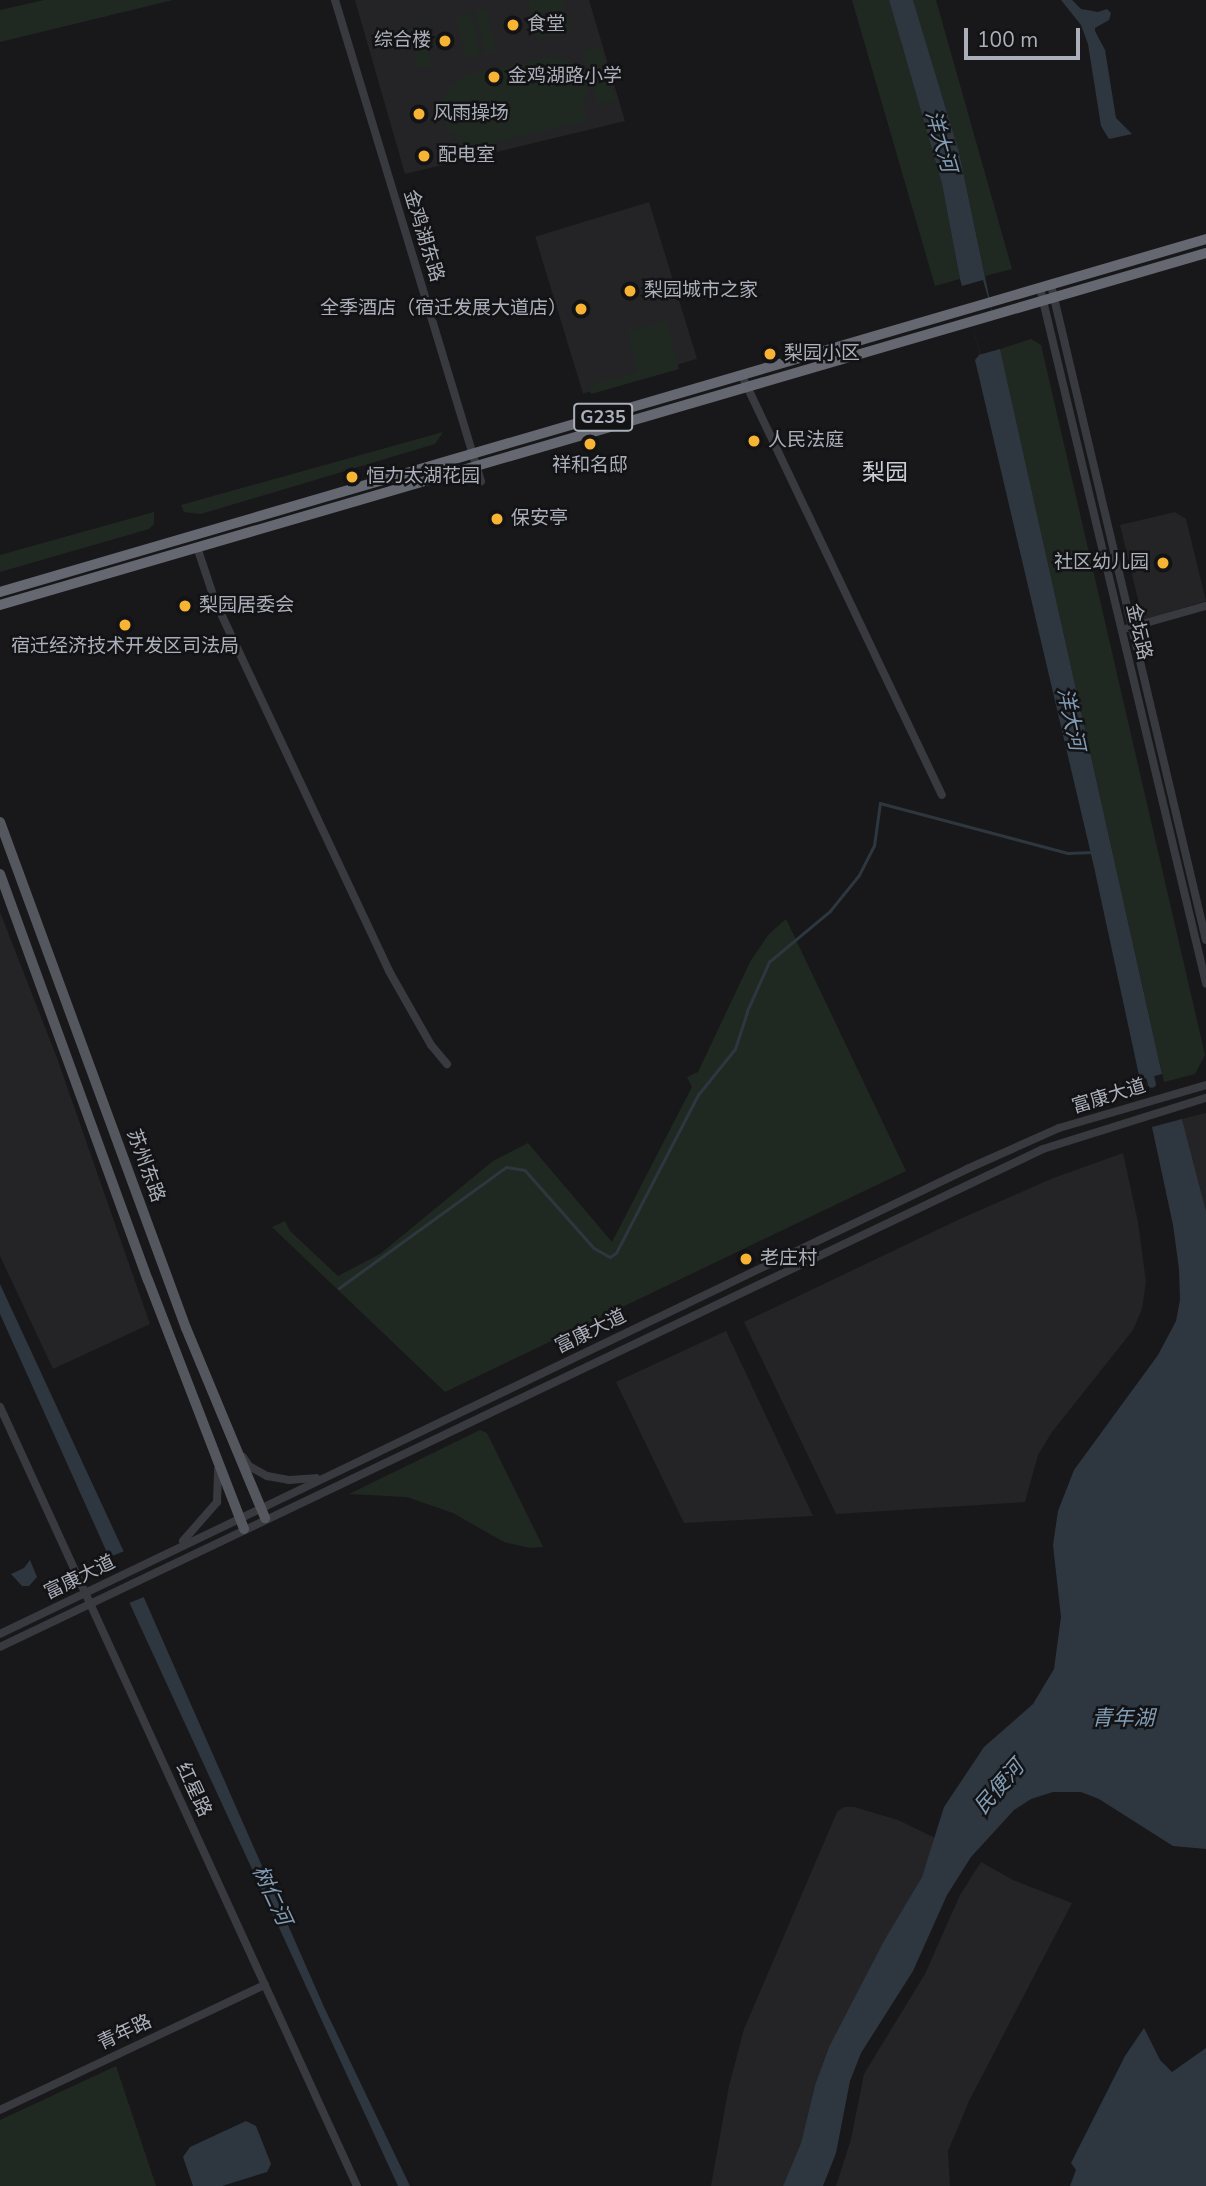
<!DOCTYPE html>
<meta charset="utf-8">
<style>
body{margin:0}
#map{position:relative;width:1206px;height:2186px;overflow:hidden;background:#18181a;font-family:"Nunito Sans","Noto Sans SC",sans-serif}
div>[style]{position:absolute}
.built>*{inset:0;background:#242427;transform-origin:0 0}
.green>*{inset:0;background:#202921;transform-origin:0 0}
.water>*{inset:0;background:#2e373f}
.pier>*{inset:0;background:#18181a;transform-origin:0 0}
.stream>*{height:2.5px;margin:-1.25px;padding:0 1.25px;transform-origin:1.25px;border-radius:1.25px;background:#2e373f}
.canal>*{height:8px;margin:-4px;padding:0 4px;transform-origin:4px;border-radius:4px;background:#2e373f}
.minor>*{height:8px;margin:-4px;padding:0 4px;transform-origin:4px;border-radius:4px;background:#393a40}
.major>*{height:10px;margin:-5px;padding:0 5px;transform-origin:5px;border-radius:5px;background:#55575f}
.highway>*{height:10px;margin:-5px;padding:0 5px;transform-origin:5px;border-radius:5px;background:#656871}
.dots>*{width:19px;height:19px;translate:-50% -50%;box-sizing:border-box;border:4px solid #131315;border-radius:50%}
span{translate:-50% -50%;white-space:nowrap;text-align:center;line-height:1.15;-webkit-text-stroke:5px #131315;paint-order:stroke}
.shield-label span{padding:2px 5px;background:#131315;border:2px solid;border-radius:5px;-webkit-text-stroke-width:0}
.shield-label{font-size:18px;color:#aaafba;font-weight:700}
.poi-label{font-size:19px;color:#aaafba}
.left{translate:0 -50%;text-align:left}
.right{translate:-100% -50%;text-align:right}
.street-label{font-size:19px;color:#aaafba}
.water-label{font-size:21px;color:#819db6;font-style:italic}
.quarter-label{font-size:23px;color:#cbced6}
.scale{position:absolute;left:964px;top:28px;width:116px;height:32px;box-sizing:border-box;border:4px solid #aaafba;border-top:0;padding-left:9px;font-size:21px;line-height:24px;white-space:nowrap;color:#aaafba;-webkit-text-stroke:5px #131315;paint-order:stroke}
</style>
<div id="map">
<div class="built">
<i style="clip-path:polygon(355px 0,589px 0,625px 121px,405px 174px)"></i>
<i style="left:649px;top:202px;width:164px;height:119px;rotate:73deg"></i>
<i style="clip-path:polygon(1175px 512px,1186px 519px,1206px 601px,1143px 620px,1120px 525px)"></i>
<i style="clip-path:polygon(0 912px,57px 1058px,150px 1324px,53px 1369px,0 1256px)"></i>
<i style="clip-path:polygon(1206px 1113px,1206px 1211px,1182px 1119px)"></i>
<i style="clip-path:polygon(1123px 1153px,1138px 1222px,1146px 1282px,1142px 1309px,1133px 1330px,1052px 1432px,1038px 1455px,1025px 1502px,836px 1514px,744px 1322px,960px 1219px,1051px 1179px)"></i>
<i style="clip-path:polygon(726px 1331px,813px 1516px,684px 1523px,616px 1382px)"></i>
<i style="clip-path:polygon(844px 1807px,854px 1807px,898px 1820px,935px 1838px,933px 1846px,922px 1877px,829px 2047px,815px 2085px,801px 2143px,783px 2186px,711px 2186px,729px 2086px,744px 2029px,837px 1812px)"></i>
<i style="clip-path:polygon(981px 1862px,1013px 1880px,1072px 1903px,969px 2101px,948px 2151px,950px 2186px,836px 2186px,851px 2139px,864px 2074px,925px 1974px,960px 1895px)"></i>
</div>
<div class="green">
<i style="clip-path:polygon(44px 0,173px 0,0 42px,0 10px)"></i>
<i style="clip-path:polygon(528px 0,563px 0,565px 9px,532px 17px)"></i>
<i style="clip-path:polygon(852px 0,889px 0,942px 184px,960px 279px,935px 286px)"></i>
<i style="clip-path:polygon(913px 0,936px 0,1012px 269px,985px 276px,959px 152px)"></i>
<i style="clip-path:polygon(486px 9px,496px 51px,484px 54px,482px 34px,474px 12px)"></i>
<i style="clip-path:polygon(470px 13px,477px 35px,479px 55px,466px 58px,456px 17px)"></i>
<i style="left:567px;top:14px;width:19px;height:35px;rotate:78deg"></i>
<i style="clip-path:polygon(422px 25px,432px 66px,418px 69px,415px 47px,408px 28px)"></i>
<i style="left:600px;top:47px;width:55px;height:18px;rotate:74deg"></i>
<i style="clip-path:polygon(551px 56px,570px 62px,583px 75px,588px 92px,581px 113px,585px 112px,587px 121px,460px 151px,460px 141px,447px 129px,441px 114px,442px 101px,450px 86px,467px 75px)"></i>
<i style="clip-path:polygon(666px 321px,679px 369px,591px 394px,588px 386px,638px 372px,627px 332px)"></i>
<i style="clip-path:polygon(1031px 339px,1041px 345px,1205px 1055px,1195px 1074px,1164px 1082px,1000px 349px)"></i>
<i style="clip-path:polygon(443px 432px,435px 444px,201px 514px,184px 512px,181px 505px)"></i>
<i style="clip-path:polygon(154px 512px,154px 524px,149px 529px,0 572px,0 555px)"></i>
<i style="clip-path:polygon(786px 919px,906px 1171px,445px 1392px,272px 1227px,285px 1221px,290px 1231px,338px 1276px,380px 1254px,493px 1161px,528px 1143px,612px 1242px,692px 1087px,687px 1077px,698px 1072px,751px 960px,769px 934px)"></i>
<i style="clip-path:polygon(480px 1430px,487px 1433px,543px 1547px,530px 1548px,504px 1542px,453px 1513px,407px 1497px,349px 1494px)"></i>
<i style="clip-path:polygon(116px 2066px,156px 2186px,0 2186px,0 2120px)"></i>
</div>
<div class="water">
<i style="clip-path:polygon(889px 0,913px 0,959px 152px,1000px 349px,1162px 1074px,1140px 1080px,1094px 867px,975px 360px,980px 354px,960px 279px,942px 184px)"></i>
<i style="clip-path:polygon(1061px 0,1072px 0,1081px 9px,1098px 12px,1107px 9px,1111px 13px,1109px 20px,1095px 28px,1095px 31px,1105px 50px,1116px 118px,1132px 134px,1109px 139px,1101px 126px,1088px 44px,1081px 25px)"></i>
<i style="clip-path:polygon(1182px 1119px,1206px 1211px,1206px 1849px,1173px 1846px,1099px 1799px,1081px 1792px,1053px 1792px,1031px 1799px,1014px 1810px,971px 1857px,947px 1895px,913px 1971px,861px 2053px,850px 2081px,836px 2153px,823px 2186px,783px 2186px,801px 2143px,815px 2085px,829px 2047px,884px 1941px,922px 1877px,944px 1807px,984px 1747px,1033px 1704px,1054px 1669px,1061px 1617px,1053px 1545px,1058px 1511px,1074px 1470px,1158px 1355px,1176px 1321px,1180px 1300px,1179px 1269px,1173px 1225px,1152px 1127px)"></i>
<i style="clip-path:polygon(0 1284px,123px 1550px,324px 2007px,410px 2186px,398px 2186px,135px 1615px,0 1314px)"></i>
<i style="clip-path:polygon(30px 1560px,37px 1577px,29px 1586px,22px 1586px,11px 1574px,24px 1568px)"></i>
<i style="clip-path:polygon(1144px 2028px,1160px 2060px,1172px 2072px,1206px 2048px,1206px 2186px,1070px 2186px,1076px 2170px,1071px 2163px,1125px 2056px)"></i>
<i style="clip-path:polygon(246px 2121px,256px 2126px,271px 2164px,267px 2172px,222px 2186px,193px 2186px,183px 2157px,190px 2147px)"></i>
</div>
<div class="pier">
<i style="left:983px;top:280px;width:71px;height:23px;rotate:74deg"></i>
<i style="left:127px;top:1550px;width:50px;height:22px;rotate:68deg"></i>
</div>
<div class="stream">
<i style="left:339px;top:1288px;width:206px;rotate:-35.9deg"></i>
<i style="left:506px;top:1167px;width:19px;rotate:9deg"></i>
<i style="left:525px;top:1170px;width:104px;rotate:48.5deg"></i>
<i style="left:594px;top:1248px;width:18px;rotate:29deg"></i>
<i style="left:610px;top:1257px;width:7px;rotate:-34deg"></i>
<i style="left:616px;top:1253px;width:178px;rotate:-62.6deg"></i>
<i style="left:698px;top:1095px;width:59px;rotate:-51.2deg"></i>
<i style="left:735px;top:1049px;width:40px;rotate:-72deg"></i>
<i style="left:747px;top:1011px;width:54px;rotate:-65.8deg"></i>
<i style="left:769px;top:962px;width:80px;rotate:-39.9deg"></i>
<i style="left:830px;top:911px;width:46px;rotate:-51.1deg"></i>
<i style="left:859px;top:875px;width:33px;rotate:-63deg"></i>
<i style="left:874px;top:846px;width:43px;rotate:-82.1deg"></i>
<i style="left:880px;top:803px;width:195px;rotate:14.9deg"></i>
<i style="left:1068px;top:853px;width:25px;rotate:-2deg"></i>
</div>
<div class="canal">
<i style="left:1148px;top:1067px;width:17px;rotate:77deg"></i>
</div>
<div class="minor">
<i style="left:335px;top:0;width:503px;rotate:73.12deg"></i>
<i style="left:1051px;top:285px;width:673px;rotate:76.69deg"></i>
<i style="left:1040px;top:288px;width:715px;rotate:76.57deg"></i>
<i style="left:742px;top:376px;width:464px;rotate:64.5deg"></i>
<i style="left:197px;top:547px;width:57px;rotate:71.6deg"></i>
<i style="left:215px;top:601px;width:409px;rotate:64.8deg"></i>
<i style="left:389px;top:971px;width:85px;rotate:60.4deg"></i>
<i style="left:431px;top:1045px;width:25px;rotate:50deg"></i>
<i style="left:1128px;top:628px;width:81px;rotate:-15.8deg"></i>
<i style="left:0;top:1407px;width:857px;rotate:65.38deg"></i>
<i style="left:243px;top:1457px;width:11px;rotate:56deg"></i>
<i style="left:249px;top:1466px;width:21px;rotate:29deg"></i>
<i style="left:267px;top:1476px;width:22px;rotate:10deg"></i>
<i style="left:289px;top:1480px;width:27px;rotate:-4deg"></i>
<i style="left:183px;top:1541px;width:52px;rotate:-48.9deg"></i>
<i style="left:217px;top:1502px;width:33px;rotate:-88deg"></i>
<i style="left:0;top:1634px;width:1073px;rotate:-25.68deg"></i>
<i style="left:967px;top:1169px;width:101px;rotate:-24deg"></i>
<i style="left:1059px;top:1128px;width:153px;rotate:-16.3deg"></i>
<i style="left:0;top:1647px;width:1156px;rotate:-25.52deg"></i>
<i style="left:1043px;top:1149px;width:171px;rotate:-17.4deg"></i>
<i style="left:0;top:2110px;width:293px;rotate:-25.3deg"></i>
</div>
<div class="major">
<i style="left:0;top:822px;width:539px;rotate:69.82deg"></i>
<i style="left:186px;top:1328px;width:206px;rotate:67.4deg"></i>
<i style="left:0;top:874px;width:432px;rotate:70deg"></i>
<i style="left:148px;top:1280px;width:267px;rotate:68.9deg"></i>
</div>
<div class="highway">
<i style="left:0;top:592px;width:1257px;rotate:-16.31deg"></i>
<i style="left:0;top:605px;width:1256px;rotate:-16.27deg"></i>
</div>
<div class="dots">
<i style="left:513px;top:25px;background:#f7b434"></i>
<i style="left:445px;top:41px;background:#f7b434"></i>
<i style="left:494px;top:77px;background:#f7b434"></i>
<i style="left:419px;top:114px;background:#f7b434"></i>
<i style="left:424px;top:156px;background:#f7b434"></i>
<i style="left:630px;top:291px;background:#f7b434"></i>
<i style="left:581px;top:309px;background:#f7b434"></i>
<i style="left:770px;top:354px;background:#f7b434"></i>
<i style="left:754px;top:441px;background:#f7b434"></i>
<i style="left:590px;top:444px;background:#f7b434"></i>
<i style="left:352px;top:477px;background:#f7b434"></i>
<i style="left:497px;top:519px;background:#f7b434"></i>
<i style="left:1163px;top:563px;background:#f7b434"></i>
<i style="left:185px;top:606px;background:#f7b434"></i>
<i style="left:125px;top:625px;background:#f7b434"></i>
<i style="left:746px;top:1259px;background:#f7b434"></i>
</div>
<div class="shield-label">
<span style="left:603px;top:417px">G235</span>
</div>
<div class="poi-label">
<span class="left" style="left:527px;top:25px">食堂</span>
<span class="right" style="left:431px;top:41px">综合楼</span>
<span class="left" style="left:508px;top:77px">金鸡湖路小学</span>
<span class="left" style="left:433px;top:114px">风雨操场</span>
<span class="left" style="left:438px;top:156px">配电室</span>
<span class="left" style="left:644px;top:291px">梨园城市之家</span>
<span class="right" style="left:567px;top:309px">全季酒店（宿迁发展大道店）</span>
<span class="left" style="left:784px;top:354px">梨园小区</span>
<span class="left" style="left:768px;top:441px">人民法庭</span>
<span style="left:590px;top:466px">祥和名邸</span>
<span class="left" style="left:366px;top:477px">恒力太湖花园</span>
<span class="left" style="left:511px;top:519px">保安亭</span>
<span class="right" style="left:1149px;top:563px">社区幼儿园</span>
<span class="left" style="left:199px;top:606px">梨园居委会</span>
<span style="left:125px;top:647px">宿迁经济技术开发区司法局</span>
<span class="left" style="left:760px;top:1259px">老庄村</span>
</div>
<div class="street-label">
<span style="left:423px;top:236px;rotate:73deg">金鸡湖东路</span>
<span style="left:1138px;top:632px;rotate:77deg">金坛路</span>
<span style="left:1109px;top:1097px;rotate:-17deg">富康大道</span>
<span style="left:145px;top:1166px;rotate:70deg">苏州东路</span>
<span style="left:591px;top:1332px;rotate:-26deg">富康大道</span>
<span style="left:80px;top:1578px;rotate:-26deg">富康大道</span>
<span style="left:193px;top:1790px;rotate:65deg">红星路</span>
<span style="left:125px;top:2033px;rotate:-25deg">青年路</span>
</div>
<div class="water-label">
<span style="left:941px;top:141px;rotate:74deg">洋大河</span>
<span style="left:1071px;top:719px;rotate:78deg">洋大河</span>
<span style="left:1123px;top:1718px">青年湖</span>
<span style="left:999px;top:1787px;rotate:-49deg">民便河</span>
<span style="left:272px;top:1895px;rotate:65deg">树仁河</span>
</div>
<div class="quarter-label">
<span style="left:885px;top:473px">梨园</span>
</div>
<div class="scale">100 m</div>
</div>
